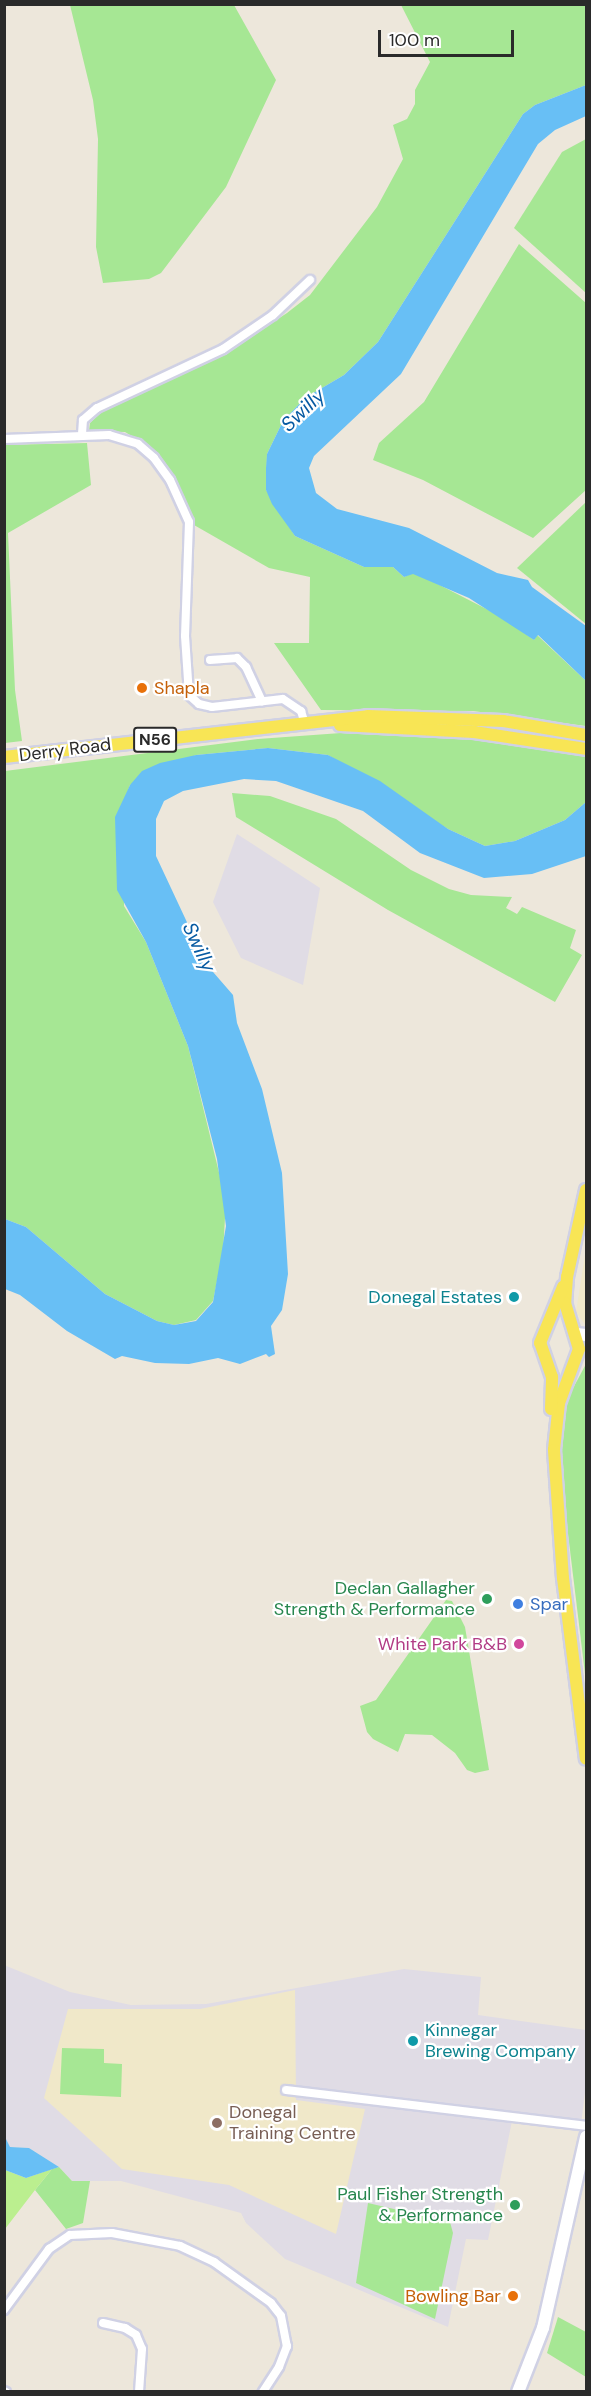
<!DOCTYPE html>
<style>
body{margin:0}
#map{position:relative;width:591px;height:2396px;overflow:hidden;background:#ede7db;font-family:"DM Sans",sans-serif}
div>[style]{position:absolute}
.industrial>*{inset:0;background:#e0dce5}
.education>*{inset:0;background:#f0e8c9}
.green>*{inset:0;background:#a6e794}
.pitch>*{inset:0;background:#bbef8f}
.water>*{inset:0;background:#68bff5}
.roads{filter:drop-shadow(2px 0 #d0d1e4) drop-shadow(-2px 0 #d0d1e4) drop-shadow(0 2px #d0d1e4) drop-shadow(0 -2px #d0d1e4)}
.street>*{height:8px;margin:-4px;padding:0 4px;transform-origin:4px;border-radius:4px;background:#fff}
.secondary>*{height:12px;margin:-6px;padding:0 6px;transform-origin:6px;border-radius:6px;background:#fff}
.primary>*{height:12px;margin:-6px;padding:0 6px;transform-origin:6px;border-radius:6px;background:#f8e555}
.dots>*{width:16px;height:16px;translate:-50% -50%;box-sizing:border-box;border:3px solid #fff;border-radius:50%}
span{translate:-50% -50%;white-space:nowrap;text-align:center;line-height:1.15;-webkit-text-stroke:4.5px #fff;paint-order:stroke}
.shield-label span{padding:2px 4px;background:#fff;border:2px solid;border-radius:4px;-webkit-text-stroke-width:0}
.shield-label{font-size:16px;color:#2a2a2a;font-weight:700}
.food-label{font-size:18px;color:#c56008}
.left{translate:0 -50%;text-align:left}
.right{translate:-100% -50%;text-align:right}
.street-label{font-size:18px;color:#2a2a2a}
.culture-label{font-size:18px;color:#0d838f}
.leisure-label{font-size:18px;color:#27864d}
.shop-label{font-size:18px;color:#366cbe}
.hotel-label{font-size:18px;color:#b23c85}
.education-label{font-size:18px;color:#785e54}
.water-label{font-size:20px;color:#065aa2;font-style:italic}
.frame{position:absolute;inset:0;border:6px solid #2a2a2a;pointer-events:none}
.scale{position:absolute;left:378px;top:30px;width:136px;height:27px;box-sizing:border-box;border:3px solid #2a2a2a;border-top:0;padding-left:8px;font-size:18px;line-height:21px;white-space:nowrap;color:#2a2a2a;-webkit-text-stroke:4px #fff;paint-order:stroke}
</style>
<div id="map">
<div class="industrial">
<i style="clip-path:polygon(237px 834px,320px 888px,303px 985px,241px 958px,213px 902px)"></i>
<i style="clip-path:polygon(4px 1965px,70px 1992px,131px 2005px,206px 2004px,404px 1969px,481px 1977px,478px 2015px,586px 2030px,586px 2085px,581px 2124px,513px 2116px,488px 2240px,466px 2239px,448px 2327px,285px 2259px,246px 2223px,241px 2213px,121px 2181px,72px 2181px,59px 2167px,29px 2148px,10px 2147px,4px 2137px)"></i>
</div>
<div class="education">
<i style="clip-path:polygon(586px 1248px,586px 1326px,576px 1312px)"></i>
<i style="clip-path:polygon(295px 1990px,296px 2100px,365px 2109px,336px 2234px,229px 2185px,122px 2169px,44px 2098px,68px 2009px,200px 2009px)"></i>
</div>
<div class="green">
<i style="clip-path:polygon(70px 5px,234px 5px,276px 80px,226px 187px,161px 273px,149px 279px,103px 283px,96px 247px,98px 139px,93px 100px)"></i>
<i style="clip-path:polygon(401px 5px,586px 5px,586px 85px,535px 105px,523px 114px,378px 342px,344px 375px,305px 398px,283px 421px,267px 454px,266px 490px,295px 536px,364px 567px,376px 564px,393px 567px,404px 577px,413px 573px,424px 577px,502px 617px,534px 640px,537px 635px,586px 681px,586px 726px,473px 711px,321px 710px,274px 643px,309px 643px,310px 577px,269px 568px,194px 525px,184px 496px,145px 444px,125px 432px,89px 431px,90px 423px,101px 412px,231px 350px,287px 313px,310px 295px,377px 207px,403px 159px,393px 125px,407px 119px,415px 104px,415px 90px,430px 62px)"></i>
<i style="clip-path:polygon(586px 139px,586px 293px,514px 228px,562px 152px)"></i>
<i style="clip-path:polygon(519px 244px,586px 303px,586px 490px,533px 538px,423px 480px,373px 460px,379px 443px,424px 402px)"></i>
<i style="clip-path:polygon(87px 443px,91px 485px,8px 533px,15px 690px,22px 741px,5px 743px,5px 445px)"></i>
<i style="clip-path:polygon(586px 502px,586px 624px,517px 568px)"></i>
<i style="clip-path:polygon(341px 733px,503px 740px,586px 756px,586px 802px,565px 820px,515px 841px,485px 846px,448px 829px,328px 755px,268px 748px,196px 755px,130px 785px,125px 798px,124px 906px,146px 942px,188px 1046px,226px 1201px,223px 1252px,213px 1301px,196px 1320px,174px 1325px,157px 1321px,105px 1294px,26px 1227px,5px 1219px,5px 771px,258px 739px)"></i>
<i style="clip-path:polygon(232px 793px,270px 796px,336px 819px,411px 870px,449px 889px,471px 895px,512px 897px,506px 908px,517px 914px,522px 907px,576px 930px,570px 948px,582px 955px,555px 1002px,388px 910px,236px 817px)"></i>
<i style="clip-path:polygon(586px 1364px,586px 1682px,561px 1476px,564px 1405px)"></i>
<i style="clip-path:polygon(446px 1600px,452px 1601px,465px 1627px,489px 1770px,475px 1773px,467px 1770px,455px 1753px,432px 1735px,405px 1734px,398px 1752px,373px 1739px,367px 1732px,360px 1706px,376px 1700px)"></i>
<i style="clip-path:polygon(62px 2048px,104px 2049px,104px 2063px,122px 2064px,121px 2097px,60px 2094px)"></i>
<i style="clip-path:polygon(59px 2167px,72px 2181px,90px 2181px,83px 2223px,66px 2229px,35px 2190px,52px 2169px)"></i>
<i style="clip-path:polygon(368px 2203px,450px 2222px,453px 2233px,435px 2319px,356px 2283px)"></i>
<i style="clip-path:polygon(558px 2317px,586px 2332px,586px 2377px,547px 2353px)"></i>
</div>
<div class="pitch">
<i style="clip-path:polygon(52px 2169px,35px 2190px,5px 2229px,5px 2170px,26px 2178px)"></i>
</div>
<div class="water">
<i style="clip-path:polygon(586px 85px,586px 116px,555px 130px,538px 144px,401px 374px,314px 456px,309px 468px,316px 493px,337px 509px,409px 528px,497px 573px,528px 580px,532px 587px,586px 626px,586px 681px,538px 635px,534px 640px,469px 598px,413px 574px,404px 577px,393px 567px,364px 567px,295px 536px,272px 504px,266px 490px,266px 468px,267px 454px,283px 421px,305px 398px,344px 375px,378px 342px,523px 114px,535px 105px)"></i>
<i style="clip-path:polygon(268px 748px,328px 755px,380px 781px,448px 829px,485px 846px,515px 841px,565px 820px,586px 802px,586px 856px,532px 874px,484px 878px,420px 853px,363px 811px,276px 781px,244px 779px,183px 791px,164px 801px,156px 819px,156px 856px,207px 965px,233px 995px,237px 1023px,262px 1089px,282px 1173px,288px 1274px,282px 1310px,271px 1326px,275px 1354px,269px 1357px,266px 1354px,240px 1364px,218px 1358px,189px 1364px,155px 1363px,122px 1356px,115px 1359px,67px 1331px,20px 1295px,5px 1289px,5px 1219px,26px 1227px,105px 1294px,157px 1321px,174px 1325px,196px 1321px,213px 1302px,226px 1226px,217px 1159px,188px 1046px,146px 942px,117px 890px,115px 817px,130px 785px,142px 771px,160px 763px,196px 755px)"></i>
<i style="clip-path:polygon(5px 2137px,10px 2147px,29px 2148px,59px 2167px,26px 2178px,5px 2170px)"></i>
</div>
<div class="roads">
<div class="street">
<i style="left:82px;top:434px;width:14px;rotate:-86deg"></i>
<i style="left:83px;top:420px;width:18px;rotate:-41deg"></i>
<i style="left:97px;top:408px;width:139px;rotate:-25.1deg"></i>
<i style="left:223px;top:349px;width:60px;rotate:-34.2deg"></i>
<i style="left:273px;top:315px;width:51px;rotate:-43.4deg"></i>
<i style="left:4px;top:439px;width:105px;rotate:-2.2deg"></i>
<i style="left:109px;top:435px;width:30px;rotate:17deg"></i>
<i style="left:138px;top:444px;width:21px;rotate:41deg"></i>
<i style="left:154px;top:458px;width:27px;rotate:54deg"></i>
<i style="left:170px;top:480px;width:46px;rotate:65.7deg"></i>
<i style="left:189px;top:522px;width:114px;rotate:92deg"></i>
<i style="left:185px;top:636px;width:59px;rotate:86.1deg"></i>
<i style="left:189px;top:695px;width:13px;rotate:42deg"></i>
<i style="left:199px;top:704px;width:13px;rotate:13deg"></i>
<i style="left:212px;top:707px;width:71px;rotate:-6.4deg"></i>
<i style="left:283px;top:699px;width:22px;rotate:34deg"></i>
<i style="left:301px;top:711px;width:14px;rotate:73deg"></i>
<i style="left:210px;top:660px;width:27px;rotate:-4deg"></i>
<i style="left:237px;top:658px;width:13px;rotate:45deg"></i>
<i style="left:246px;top:667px;width:38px;rotate:65deg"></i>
<i style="left:286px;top:2090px;width:302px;rotate:6.8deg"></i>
<i style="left:4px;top:2310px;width:76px;rotate:-53.6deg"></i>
<i style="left:49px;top:2249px;width:25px;rotate:-34deg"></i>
<i style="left:70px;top:2235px;width:42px;rotate:-2.7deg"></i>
<i style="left:112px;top:2233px;width:69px;rotate:10.8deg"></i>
<i style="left:180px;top:2246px;width:38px;rotate:25deg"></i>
<i style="left:214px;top:2262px;width:70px;rotate:35.7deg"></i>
<i style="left:271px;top:2303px;width:16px;rotate:52deg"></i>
<i style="left:281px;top:2316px;width:31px;rotate:79deg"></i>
<i style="left:287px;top:2346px;width:22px;rotate:111deg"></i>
<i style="left:279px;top:2367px;width:30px;rotate:123deg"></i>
<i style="left:103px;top:2323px;width:23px;rotate:13deg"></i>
<i style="left:125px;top:2328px;width:13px;rotate:32deg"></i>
<i style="left:136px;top:2335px;width:15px;rotate:67deg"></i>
<i style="left:142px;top:2349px;width:43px;rotate:94deg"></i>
<i style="left:4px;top:2391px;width:2px;rotate:27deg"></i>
</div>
<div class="secondary">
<i style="left:576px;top:1334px;width:10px;rotate:6deg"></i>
<i style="left:518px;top:2392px;width:69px;rotate:-68.7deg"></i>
<i style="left:543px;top:2328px;width:196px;rotate:-77.3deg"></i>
</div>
<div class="primary">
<i style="left:340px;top:725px;width:134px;rotate:3deg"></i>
<i style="left:474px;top:732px;width:113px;rotate:8.6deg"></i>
<i style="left:4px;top:757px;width:366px;rotate:-6.4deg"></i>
<i style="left:368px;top:716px;width:135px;rotate:2.1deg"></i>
<i style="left:503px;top:721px;width:84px;rotate:9.6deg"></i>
<i style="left:586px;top:1190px;width:89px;rotate:102.3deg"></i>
<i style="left:567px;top:1277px;width:26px;rotate:94deg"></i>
<i style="left:565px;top:1303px;width:48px;rotate:73.1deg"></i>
<i style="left:579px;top:1349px;width:58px;rotate:110.3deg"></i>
<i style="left:559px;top:1403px;width:47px;rotate:96.1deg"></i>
<i style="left:554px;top:1450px;width:128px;rotate:86deg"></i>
<i style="left:563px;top:1578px;width:182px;rotate:82.8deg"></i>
<i style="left:551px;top:1409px;width:32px;rotate:-88deg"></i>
<i style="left:552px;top:1377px;width:36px;rotate:-109deg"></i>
<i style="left:540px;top:1343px;width:61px;rotate:-67.7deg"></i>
</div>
</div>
<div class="dots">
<i style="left:142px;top:688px;background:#e8710a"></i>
<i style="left:514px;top:1297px;background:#0f9aa8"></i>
<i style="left:487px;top:1599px;background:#2e9e5b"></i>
<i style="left:518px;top:1604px;background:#3f7fe0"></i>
<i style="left:519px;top:1644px;background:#d1479c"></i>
<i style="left:413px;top:2041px;background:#0f9aa8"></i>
<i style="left:217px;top:2123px;background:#8d6e63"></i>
<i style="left:515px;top:2205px;background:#2e9e5b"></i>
<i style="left:513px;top:2296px;background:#e8710a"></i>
</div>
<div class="shield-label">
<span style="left:155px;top:740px">N56</span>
</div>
<div class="food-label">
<span class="left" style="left:154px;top:688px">Shapla</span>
<span class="right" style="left:501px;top:2296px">Bowling Bar</span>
</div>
<div class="street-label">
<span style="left:65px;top:750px;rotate:-7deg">Derry Road</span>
</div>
<div class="culture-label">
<span class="right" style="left:502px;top:1297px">Donegal Estates</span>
<span class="left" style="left:425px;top:2041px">Kinnegar<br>Brewing Company</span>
</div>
<div class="leisure-label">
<span class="right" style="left:475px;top:1599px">Declan Gallagher<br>Strength &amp; Performance</span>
<span class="right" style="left:503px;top:2205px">Paul Fisher Strength<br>&amp; Performance</span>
</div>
<div class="shop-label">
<span class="left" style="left:530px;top:1604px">Spar</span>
</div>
<div class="hotel-label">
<span class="right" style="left:507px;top:1644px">White Park B&amp;B</span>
</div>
<div class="education-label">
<span class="left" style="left:229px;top:2123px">Donegal<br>Training Centre</span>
</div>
<div class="water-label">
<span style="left:303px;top:410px;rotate:-44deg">Swilly</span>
<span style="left:199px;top:947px;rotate:65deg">Swilly</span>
</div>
<div class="frame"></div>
<div class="scale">100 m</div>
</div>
